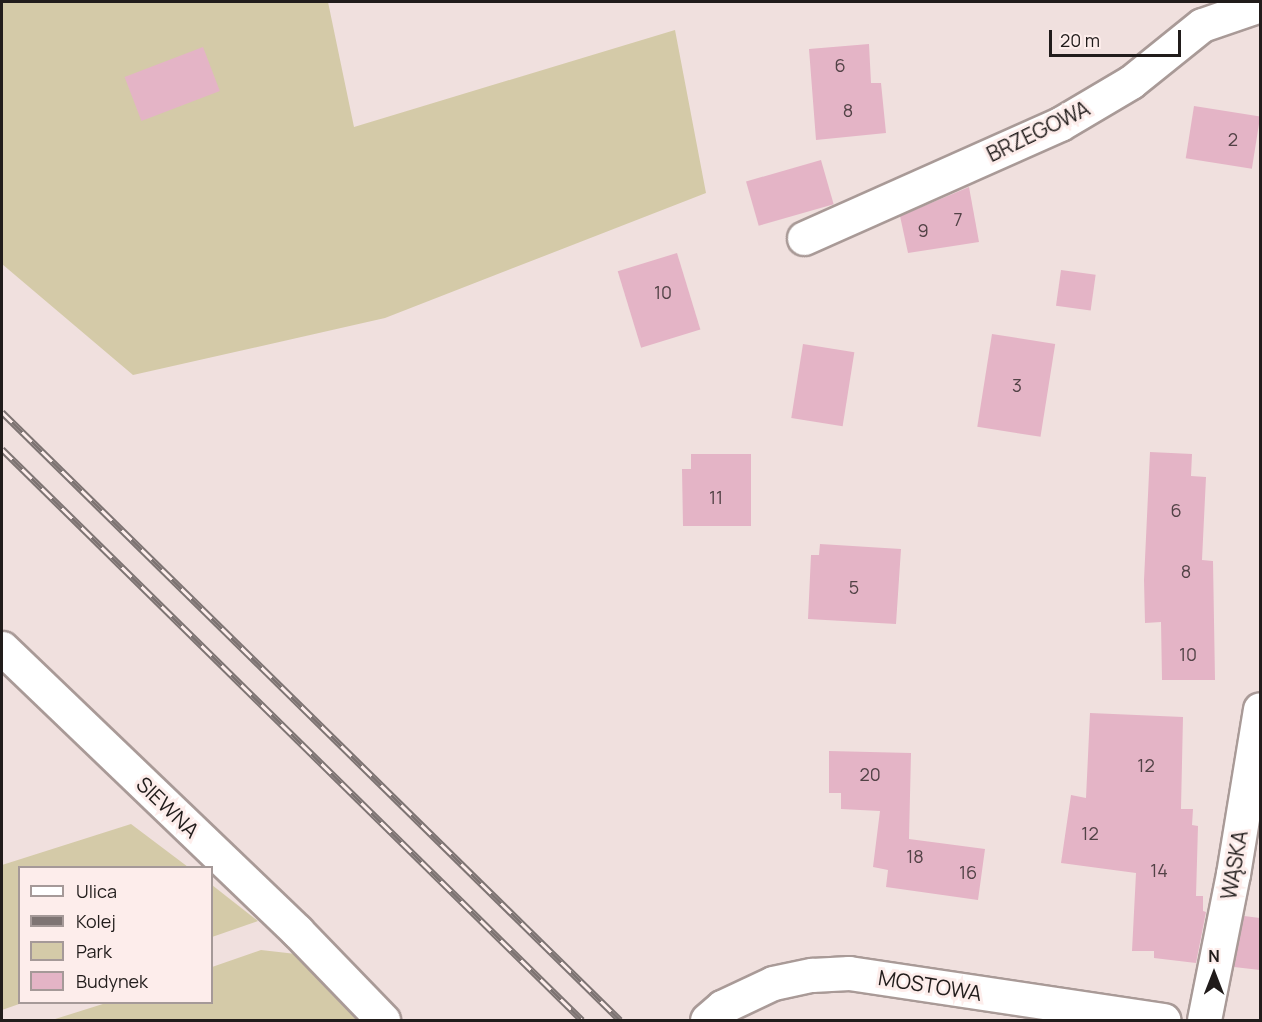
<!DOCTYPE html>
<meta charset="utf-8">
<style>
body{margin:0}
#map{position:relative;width:1262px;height:1022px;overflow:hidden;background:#f0e0de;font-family:Manrope,sans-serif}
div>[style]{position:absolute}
.green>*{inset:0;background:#d4caa8}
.building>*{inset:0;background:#e4b4c6;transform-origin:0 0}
.roads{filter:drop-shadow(2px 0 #a99a97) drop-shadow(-2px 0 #a99a97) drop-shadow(0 2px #a99a97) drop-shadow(0 -2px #a99a97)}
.minor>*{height:33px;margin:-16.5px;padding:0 16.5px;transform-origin:16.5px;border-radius:16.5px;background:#fff}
.tertiary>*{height:33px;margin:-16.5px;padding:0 16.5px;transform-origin:16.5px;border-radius:16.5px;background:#fff}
.rail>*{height:7px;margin-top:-3.5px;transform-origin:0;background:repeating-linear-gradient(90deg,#fdedeb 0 14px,#7e7473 0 28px);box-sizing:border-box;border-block:2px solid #7e7473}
span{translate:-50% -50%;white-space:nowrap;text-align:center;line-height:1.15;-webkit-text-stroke:6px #fdedeb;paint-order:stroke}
.number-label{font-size:18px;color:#524246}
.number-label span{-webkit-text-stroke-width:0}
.street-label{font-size:21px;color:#211c1b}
.frame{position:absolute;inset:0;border:3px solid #211c1b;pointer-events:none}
.legend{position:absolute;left:18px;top:866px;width:195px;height:138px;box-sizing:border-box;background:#fdedeb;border:2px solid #a59998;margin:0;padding:8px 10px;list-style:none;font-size:18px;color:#211c1b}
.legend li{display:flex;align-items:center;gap:12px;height:30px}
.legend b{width:30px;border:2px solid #a59998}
.north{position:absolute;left:1184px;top:944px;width:60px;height:60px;-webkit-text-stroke:4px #fdedeb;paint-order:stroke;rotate:0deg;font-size:16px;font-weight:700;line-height:24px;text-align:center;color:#211c1b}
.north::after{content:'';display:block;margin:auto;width:21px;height:27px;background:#211c1b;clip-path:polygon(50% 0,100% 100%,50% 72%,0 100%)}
.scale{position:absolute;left:1049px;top:30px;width:132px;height:27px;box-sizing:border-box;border:3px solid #211c1b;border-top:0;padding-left:8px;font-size:18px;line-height:21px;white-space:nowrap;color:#211c1b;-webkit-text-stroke:4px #fdedeb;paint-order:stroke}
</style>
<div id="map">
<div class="green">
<i style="clip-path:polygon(2px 2px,328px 2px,354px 127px,675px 30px,706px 193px,385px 318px,133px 375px,2px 264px)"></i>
<i style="clip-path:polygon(131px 824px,188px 867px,20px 868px,20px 1002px,22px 1003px,2px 1010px,2px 865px)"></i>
<i style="clip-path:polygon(212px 885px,258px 921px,212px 937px)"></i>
<i style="clip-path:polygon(261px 950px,296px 954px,357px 1020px,52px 1020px,106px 1003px,212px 1002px,212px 967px)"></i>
</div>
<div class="building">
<i style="clip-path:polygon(869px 44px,871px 83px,881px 83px,886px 133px,816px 140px,809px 49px)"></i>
<i style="left:203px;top:47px;width:47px;height:84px;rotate:69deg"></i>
<i style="left:1194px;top:106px;width:67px;height:53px;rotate:9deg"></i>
<i style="left:821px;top:160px;width:46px;height:78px;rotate:74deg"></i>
<i style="clip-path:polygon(969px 187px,979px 242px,908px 253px,900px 216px)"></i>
<i style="left:677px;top:253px;width:80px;height:62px;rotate:73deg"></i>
<i style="left:1061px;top:270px;width:35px;height:36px;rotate:8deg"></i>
<i style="left:992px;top:334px;width:64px;height:94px;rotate:9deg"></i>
<i style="left:803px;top:344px;width:52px;height:75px;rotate:9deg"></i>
<i style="clip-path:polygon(1150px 452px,1192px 454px,1191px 476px,1206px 477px,1202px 560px,1213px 561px,1215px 680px,1162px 680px,1161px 622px,1145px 623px,1144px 580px)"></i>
<i style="clip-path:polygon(691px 454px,751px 454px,751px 526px,683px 526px,682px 469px,691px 469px)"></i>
<i style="clip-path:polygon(820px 544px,901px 549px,896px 624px,808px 619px,811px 555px,819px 555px)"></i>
<i style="clip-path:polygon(1090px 713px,1183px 717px,1181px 809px,1193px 809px,1192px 825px,1198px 826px,1196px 896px,1203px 896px,1203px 911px,1206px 912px,1196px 963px,1154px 958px,1154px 951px,1132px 951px,1136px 873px,1061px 863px,1071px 795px,1086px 798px)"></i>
<i style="clip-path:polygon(829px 751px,911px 753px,909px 839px,985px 849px,978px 900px,886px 887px,888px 870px,873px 867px,880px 811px,841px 809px,841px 793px,829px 793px)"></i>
<i style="clip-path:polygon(1244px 916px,1260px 918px,1260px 970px,1234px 967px)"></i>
</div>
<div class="roads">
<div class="minor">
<i style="left:804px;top:238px;width:280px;rotate:-24deg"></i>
<i style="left:1060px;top:124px;width:82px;rotate:-30.6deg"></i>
<i style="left:1131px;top:82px;width:91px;rotate:-38.8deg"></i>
<i style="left:1202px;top:25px;width:61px;rotate:-19deg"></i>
<i style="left:2px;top:648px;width:409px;rotate:43.8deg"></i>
<i style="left:297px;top:931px;width:124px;rotate:46deg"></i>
<i style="left:1204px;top:1020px;width:149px;rotate:-78.8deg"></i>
<i style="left:1233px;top:874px;width:167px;rotate:-80.7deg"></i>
</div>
<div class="tertiary">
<i style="left:707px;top:1020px;width:20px;rotate:-41deg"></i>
<i style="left:722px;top:1007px;width:56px;rotate:-25.2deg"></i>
<i style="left:773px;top:983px;width:40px;rotate:-12deg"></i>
<i style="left:812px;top:975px;width:37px;rotate:-3deg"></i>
<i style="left:849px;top:973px;width:318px;rotate:8.5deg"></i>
</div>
</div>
<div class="rail">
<i style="left:2px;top:412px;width:867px;rotate:44.53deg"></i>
<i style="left:2px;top:449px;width:814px;rotate:44.55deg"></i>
</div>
<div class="number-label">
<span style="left:840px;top:65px">6</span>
<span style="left:848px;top:110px">8</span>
<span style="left:1233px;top:139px">2</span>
<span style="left:958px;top:219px">7</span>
<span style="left:923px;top:230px">9</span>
<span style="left:663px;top:292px">10</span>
<span style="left:1017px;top:385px">3</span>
<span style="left:716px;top:497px">11</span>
<span style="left:1176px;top:510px">6</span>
<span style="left:1186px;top:571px">8</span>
<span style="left:854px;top:587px">5</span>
<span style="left:1188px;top:654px">10</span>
<span style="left:1146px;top:765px">12</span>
<span style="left:870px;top:774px">20</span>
<span style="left:1090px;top:833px">12</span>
<span style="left:915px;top:856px">18</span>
<span style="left:1159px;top:870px">14</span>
<span style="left:968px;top:872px">16</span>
</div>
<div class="street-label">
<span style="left:1038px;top:131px;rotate:-26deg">BRZEGOWA</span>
<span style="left:168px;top:807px;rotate:44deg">SIEWNA</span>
<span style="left:1234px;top:865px;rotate:-80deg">WĄSKA</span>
<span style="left:930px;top:985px;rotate:9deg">MOSTOWA</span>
</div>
<div class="frame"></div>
<ul class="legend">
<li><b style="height:8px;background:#fff"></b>Ulica</li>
<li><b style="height:8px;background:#7e7473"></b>Kolej</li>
<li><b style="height:16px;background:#d4caa8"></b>Park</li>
<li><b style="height:16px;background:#e4b4c6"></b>Budynek</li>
</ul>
<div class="north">N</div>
<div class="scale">20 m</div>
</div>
